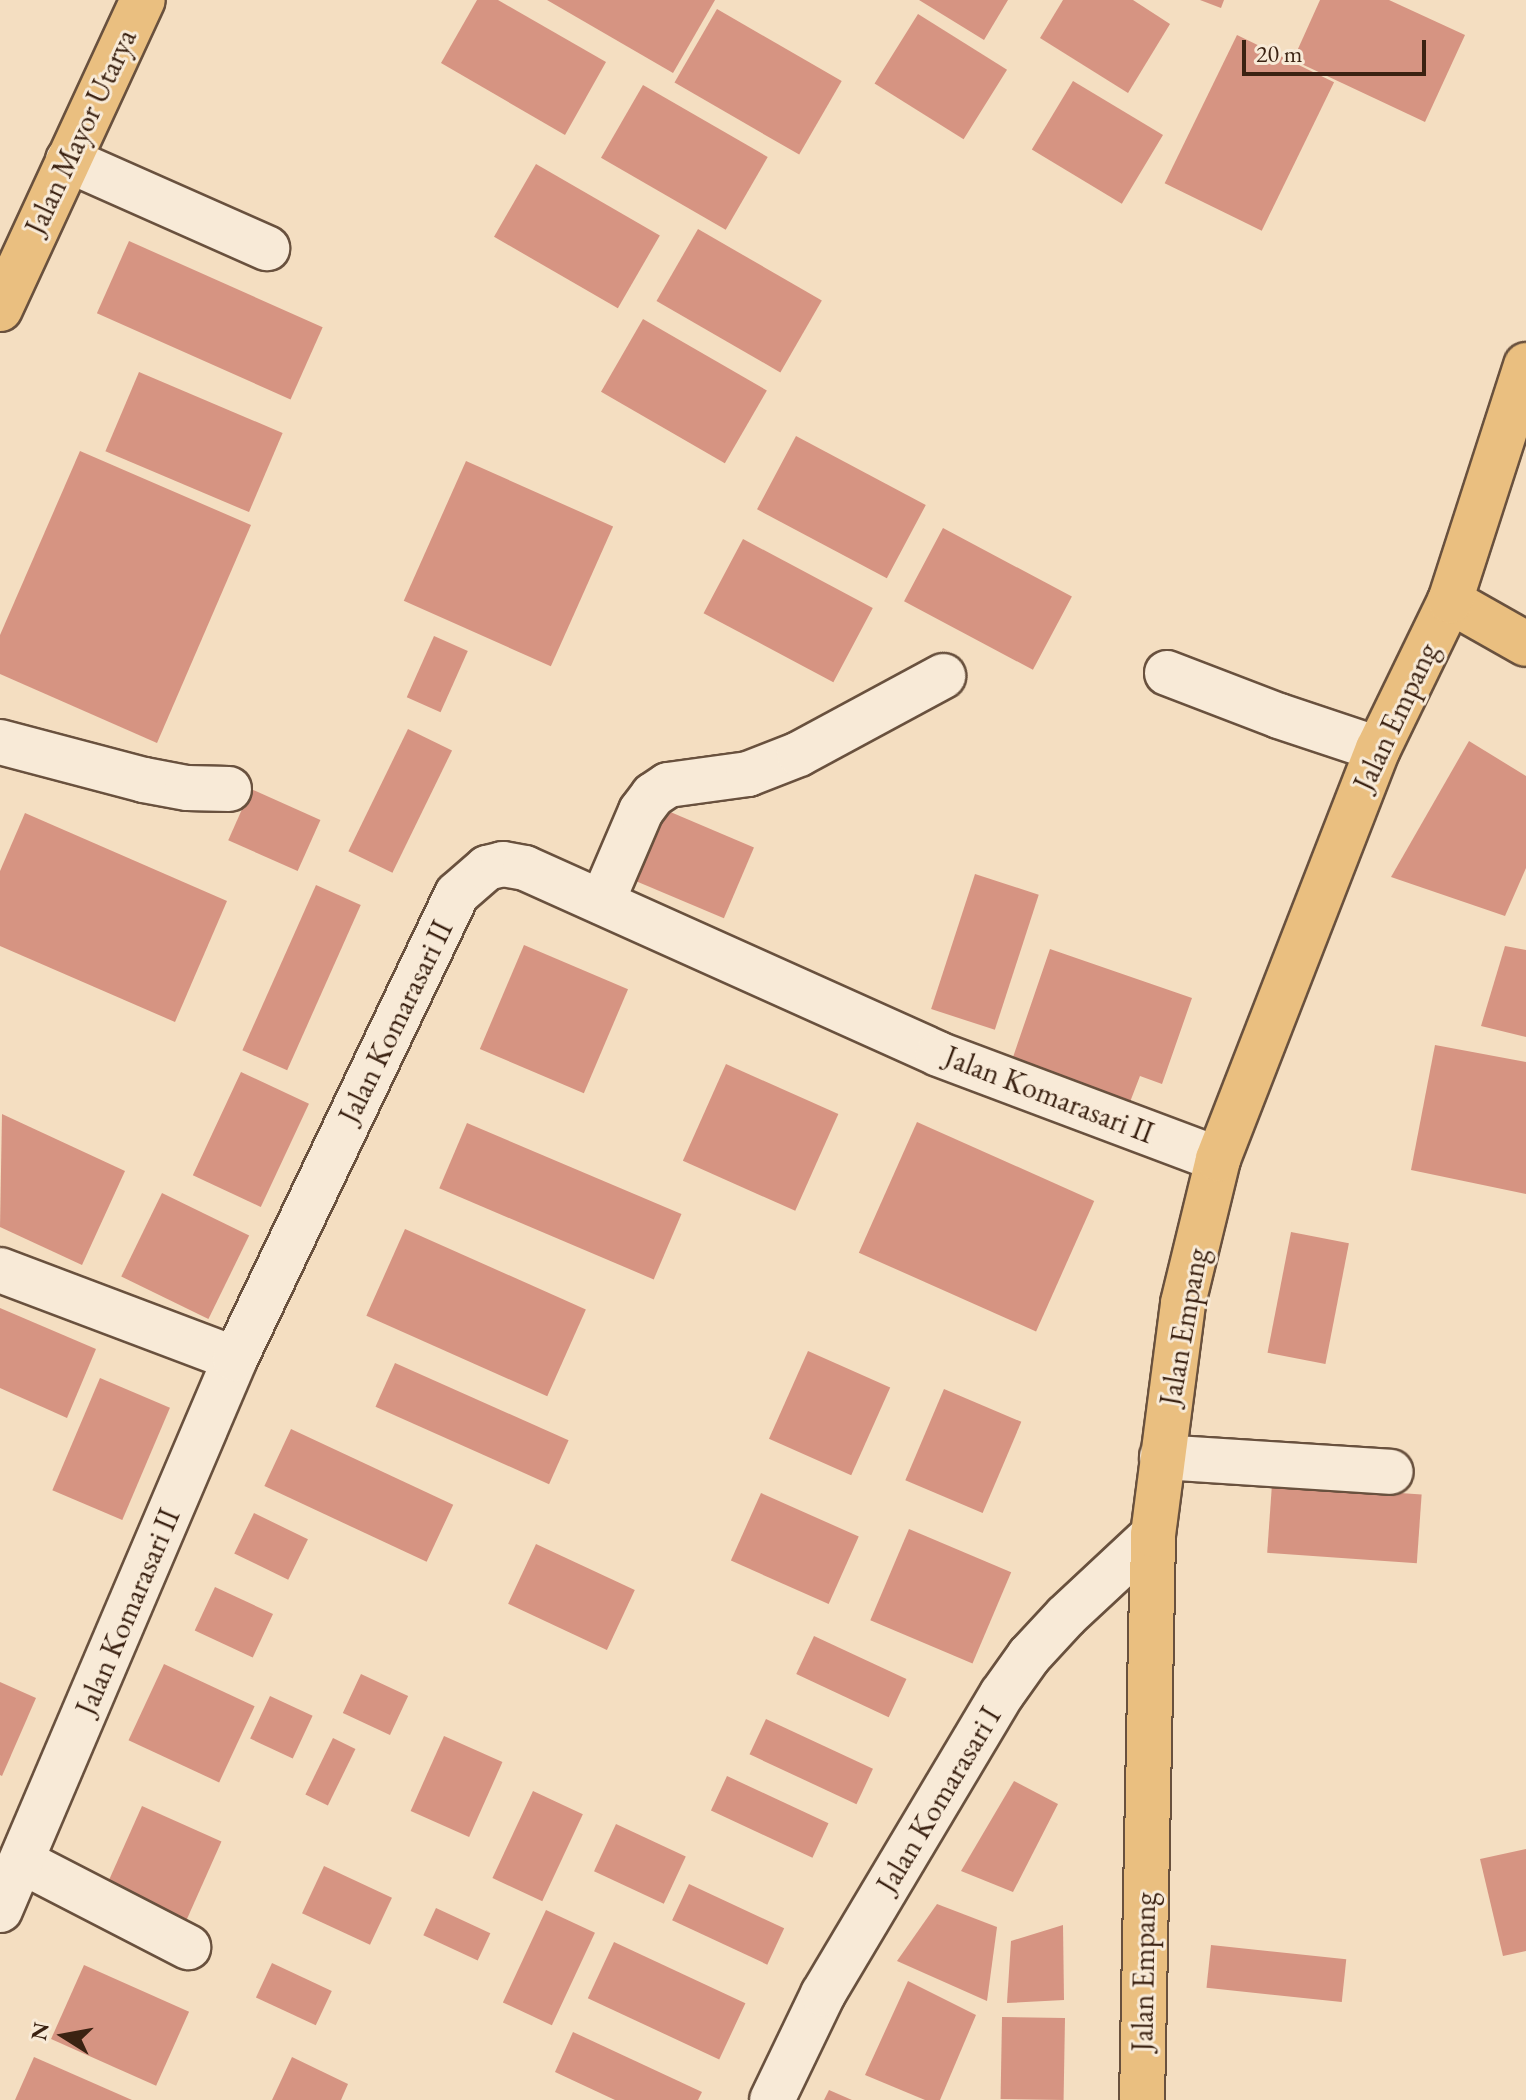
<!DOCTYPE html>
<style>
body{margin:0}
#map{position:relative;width:1526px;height:2100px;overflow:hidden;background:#f4dec1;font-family:"EB Garamond",serif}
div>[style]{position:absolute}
.building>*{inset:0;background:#d69482;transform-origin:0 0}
.roads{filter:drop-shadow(2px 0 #69513e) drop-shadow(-2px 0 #69513e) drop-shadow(0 2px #69513e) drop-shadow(0 -2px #69513e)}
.minor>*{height:44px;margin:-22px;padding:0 22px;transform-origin:22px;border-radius:22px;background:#f8ead7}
.major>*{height:44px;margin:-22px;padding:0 22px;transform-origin:22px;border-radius:22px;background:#eabf80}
span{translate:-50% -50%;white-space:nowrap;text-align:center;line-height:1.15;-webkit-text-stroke:6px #f8ead7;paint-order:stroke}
.street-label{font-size:30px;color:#3b2212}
.north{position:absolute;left:24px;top:1996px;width:80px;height:80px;-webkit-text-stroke:6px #f8ead7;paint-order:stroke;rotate:281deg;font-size:22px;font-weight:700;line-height:32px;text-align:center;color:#3b2212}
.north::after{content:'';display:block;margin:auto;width:28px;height:36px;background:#3b2212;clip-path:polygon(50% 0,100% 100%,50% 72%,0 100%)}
.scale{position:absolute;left:1242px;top:40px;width:184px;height:36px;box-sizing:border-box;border:4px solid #3b2212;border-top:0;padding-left:10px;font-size:24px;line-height:28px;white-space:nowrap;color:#3b2212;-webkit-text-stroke:6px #f8ead7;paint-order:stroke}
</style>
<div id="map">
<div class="building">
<i style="clip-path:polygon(477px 0,498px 0,606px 62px,565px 135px,441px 63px)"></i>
<i style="clip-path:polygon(547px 0,715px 0,673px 73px)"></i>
<i style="clip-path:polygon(919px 0,1008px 0,984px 40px)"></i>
<i style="clip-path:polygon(1063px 0,1133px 0,1170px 24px,1128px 93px,1040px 38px)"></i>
<i style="clip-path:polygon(1200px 0,1224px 0,1221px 8px)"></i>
<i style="clip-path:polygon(1320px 0,1389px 0,1465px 35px,1425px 122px,1293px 60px)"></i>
<i style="left:717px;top:9px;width:144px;height:85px;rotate:30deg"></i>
<i style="left:918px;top:14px;width:105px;height:82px;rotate:32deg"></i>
<i style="left:1237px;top:35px;width:108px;height:165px;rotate:26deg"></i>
<i style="left:1073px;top:81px;width:105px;height:80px;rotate:31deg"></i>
<i style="left:643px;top:85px;width:144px;height:84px;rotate:30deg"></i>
<i style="left:536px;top:164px;width:143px;height:84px;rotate:30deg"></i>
<i style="left:698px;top:229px;width:143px;height:83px;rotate:30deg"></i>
<i style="left:129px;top:241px;width:212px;height:79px;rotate:24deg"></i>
<i style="left:643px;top:319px;width:143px;height:84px;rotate:30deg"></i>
<i style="left:139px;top:372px;width:156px;height:86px;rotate:23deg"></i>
<i style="left:796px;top:436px;width:147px;height:83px;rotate:28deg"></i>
<i style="clip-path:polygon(80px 451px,251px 525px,157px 743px,0 674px,0 635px)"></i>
<i style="left:466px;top:461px;width:161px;height:153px;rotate:24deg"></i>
<i style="left:943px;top:528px;width:146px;height:83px;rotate:28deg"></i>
<i style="left:743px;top:539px;width:147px;height:84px;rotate:28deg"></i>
<i style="left:434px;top:636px;width:37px;height:67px;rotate:24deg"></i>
<i style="left:408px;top:729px;width:49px;height:136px;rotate:26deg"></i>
<i style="clip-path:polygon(1469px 741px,1526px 776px,1526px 868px,1505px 916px,1391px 877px)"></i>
<i style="left:251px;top:789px;width:76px;height:56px;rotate:24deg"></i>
<i style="left:661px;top:808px;width:101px;height:77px;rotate:23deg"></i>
<i style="clip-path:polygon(25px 813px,227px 901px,175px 1022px,0 946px,0 871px)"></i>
<i style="left:975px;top:874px;width:67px;height:142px;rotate:18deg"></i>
<i style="left:316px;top:885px;width:49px;height:181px;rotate:24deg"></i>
<i style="left:524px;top:945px;width:113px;height:113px;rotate:23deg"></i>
<i style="clip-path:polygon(1505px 946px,1526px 950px,1526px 1037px,1481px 1026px)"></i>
<i style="clip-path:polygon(1050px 949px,1192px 998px,1162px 1084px,1140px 1076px,1130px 1102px,1012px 1060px)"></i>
<i style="clip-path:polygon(1435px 1045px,1526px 1062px,1526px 1194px,1411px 1170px)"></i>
<i style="left:726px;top:1064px;width:123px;height:106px;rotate:24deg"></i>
<i style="left:241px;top:1072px;width:75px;height:114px;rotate:25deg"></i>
<i style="clip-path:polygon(2px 1114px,125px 1171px,82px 1265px,0 1227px)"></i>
<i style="left:917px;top:1122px;width:194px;height:143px;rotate:24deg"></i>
<i style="left:467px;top:1123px;width:233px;height:71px;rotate:23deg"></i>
<i style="left:162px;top:1193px;width:97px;height:93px;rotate:26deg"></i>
<i style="left:405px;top:1229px;width:198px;height:95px;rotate:24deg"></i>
<i style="left:1291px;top:1232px;width:59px;height:123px;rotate:11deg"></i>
<i style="clip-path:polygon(0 1308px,96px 1349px,67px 1418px,0 1388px)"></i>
<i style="left:808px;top:1351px;width:90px;height:96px;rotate:24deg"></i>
<i style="left:395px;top:1363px;width:190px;height:48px;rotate:24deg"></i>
<i style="left:100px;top:1378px;width:76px;height:122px;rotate:23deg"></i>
<i style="left:944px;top:1389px;width:84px;height:99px;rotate:23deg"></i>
<i style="left:291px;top:1429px;width:179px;height:63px;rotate:25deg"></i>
<i style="left:1272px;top:1484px;width:150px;height:69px;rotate:4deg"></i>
<i style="left:761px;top:1493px;width:107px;height:74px;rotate:24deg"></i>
<i style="left:254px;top:1513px;width:60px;height:45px;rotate:26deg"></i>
<i style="left:909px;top:1529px;width:111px;height:99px;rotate:23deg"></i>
<i style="left:536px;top:1544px;width:109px;height:66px;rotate:25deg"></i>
<i style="left:215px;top:1587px;width:64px;height:48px;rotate:25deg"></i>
<i style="left:814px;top:1636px;width:102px;height:42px;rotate:25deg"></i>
<i style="left:164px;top:1664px;width:100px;height:84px;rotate:25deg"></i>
<i style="left:361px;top:1674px;width:52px;height:43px;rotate:25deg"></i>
<i style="clip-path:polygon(0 1682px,36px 1698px,2px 1776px,0 1775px)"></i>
<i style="left:270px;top:1696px;width:47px;height:47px;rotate:25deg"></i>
<i style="left:766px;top:1719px;width:118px;height:39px;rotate:25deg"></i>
<i style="left:444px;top:1736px;width:64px;height:82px;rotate:24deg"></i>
<i style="left:333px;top:1738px;width:25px;height:63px;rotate:26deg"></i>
<i style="left:727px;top:1776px;width:112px;height:38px;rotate:25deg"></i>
<i style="clip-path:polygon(1014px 1781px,1058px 1804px,1013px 1892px,961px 1871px)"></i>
<i style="left:533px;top:1791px;width:55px;height:96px;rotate:25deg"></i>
<i style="left:142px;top:1806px;width:87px;height:89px;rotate:24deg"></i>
<i style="left:616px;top:1824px;width:77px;height:52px;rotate:25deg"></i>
<i style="clip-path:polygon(1526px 1849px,1526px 1951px,1503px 1956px,1480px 1859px)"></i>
<i style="left:324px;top:1866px;width:75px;height:52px;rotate:25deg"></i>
<i style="left:689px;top:1884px;width:105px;height:40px;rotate:25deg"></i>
<i style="clip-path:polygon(937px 1904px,997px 1927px,987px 2001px,897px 1961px)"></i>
<i style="left:436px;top:1908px;width:60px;height:30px;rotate:25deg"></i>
<i style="left:546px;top:1910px;width:54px;height:102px;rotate:25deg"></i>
<i style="clip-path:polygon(1063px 1925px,1064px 2000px,1007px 2003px,1011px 1941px)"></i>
<i style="left:614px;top:1942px;width:145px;height:62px;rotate:25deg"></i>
<i style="left:1211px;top:1945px;width:136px;height:43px;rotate:6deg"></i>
<i style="left:272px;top:1963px;width:66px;height:38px;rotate:25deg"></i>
<i style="left:84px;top:1965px;width:115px;height:81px;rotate:24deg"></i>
<i style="clip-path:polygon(908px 1981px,976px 2015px,940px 2100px,925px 2100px,865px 2075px)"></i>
<i style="left:1065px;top:2018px;width:82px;height:63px;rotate:91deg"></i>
<i style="clip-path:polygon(573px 2032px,702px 2092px,698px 2100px,615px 2100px,555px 2072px)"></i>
<i style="clip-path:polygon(34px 2057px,132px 2100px,15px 2100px)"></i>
<i style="clip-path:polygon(292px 2057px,348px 2084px,341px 2100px,272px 2100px)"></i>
<i style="clip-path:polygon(829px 2090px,852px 2100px,824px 2100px)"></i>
</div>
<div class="roads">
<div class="minor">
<i style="left:68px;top:160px;width:218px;rotate:23.9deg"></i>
<i style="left:1167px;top:673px;width:120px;rotate:21deg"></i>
<i style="left:1279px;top:716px;width:104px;rotate:18.4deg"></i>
<i style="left:0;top:742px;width:149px;rotate:14.8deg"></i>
<i style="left:144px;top:780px;width:44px;rotate:10.5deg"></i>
<i style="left:187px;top:788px;width:42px;rotate:1.4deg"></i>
<i style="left:602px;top:902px;width:99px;rotate:-66.8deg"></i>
<i style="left:641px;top:811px;width:20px;rotate:-53deg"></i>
<i style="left:653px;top:795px;width:18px;rotate:-34deg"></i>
<i style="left:668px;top:785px;width:81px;rotate:-7.8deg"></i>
<i style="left:748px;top:774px;width:55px;rotate:-21.4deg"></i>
<i style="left:799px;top:754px;width:164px;rotate:-28.4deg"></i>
<i style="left:0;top:1270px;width:251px;rotate:20.7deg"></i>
<i style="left:1162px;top:1457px;width:229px;rotate:3.7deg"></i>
<i style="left:23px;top:1862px;width:186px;rotate:27.3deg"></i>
<i style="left:0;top:1910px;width:599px;rotate:-66.9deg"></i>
<i style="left:235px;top:1359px;width:515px;rotate:-64.48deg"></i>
<i style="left:457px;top:894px;width:40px;rotate:-41deg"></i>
<i style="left:487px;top:868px;width:16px;rotate:-14deg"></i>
<i style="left:503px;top:864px;width:22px;rotate:10deg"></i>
<i style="left:525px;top:868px;width:453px;rotate:24.2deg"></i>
<i style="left:938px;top:1054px;width:299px;rotate:20.6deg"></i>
<i style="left:772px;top:2100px;width:118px;rotate:-64.3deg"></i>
<i style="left:823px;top:1994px;width:349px;rotate:-59.2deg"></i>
<i style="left:1002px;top:1694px;width:47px;rotate:-54.6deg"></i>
<i style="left:1029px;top:1656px;width:54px;rotate:-47.2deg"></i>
<i style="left:1066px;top:1616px;width:119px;rotate:-43deg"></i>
</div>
<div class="major">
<i style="left:0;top:309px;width:340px;rotate:-65.2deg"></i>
<i style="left:1450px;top:601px;width:87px;rotate:29.5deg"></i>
<i style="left:1142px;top:2100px;width:565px;rotate:-88.88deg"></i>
<i style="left:1153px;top:1535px;width:234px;rotate:-82.6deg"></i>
<i style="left:1183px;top:1303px;width:148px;rotate:-76.3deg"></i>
<i style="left:1218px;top:1159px;width:440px;rotate:-68.7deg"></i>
<i style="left:1378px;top:749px;width:165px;rotate:-64.1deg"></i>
<i style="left:1450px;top:601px;width:248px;rotate:-72.1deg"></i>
</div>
</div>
<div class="street-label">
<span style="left:81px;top:132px;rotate:-65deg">Jalan Mayor Utarya</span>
<span style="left:1396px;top:717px;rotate:-65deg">Jalan Empang</span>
<span style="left:396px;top:1022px;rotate:-64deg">Jalan Komarasari II</span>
<span style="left:1049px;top:1095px;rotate:21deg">Jalan Komarasari II</span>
<span style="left:1184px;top:1327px;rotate:-80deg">Jalan Empang</span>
<span style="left:128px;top:1612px;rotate:-67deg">Jalan Komarasari II</span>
<span style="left:939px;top:1800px;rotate:-59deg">Jalan Komarasari I</span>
<span style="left:1144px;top:1972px;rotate:-89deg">Jalan Empang</span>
</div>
<div class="north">N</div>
<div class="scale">20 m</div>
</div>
